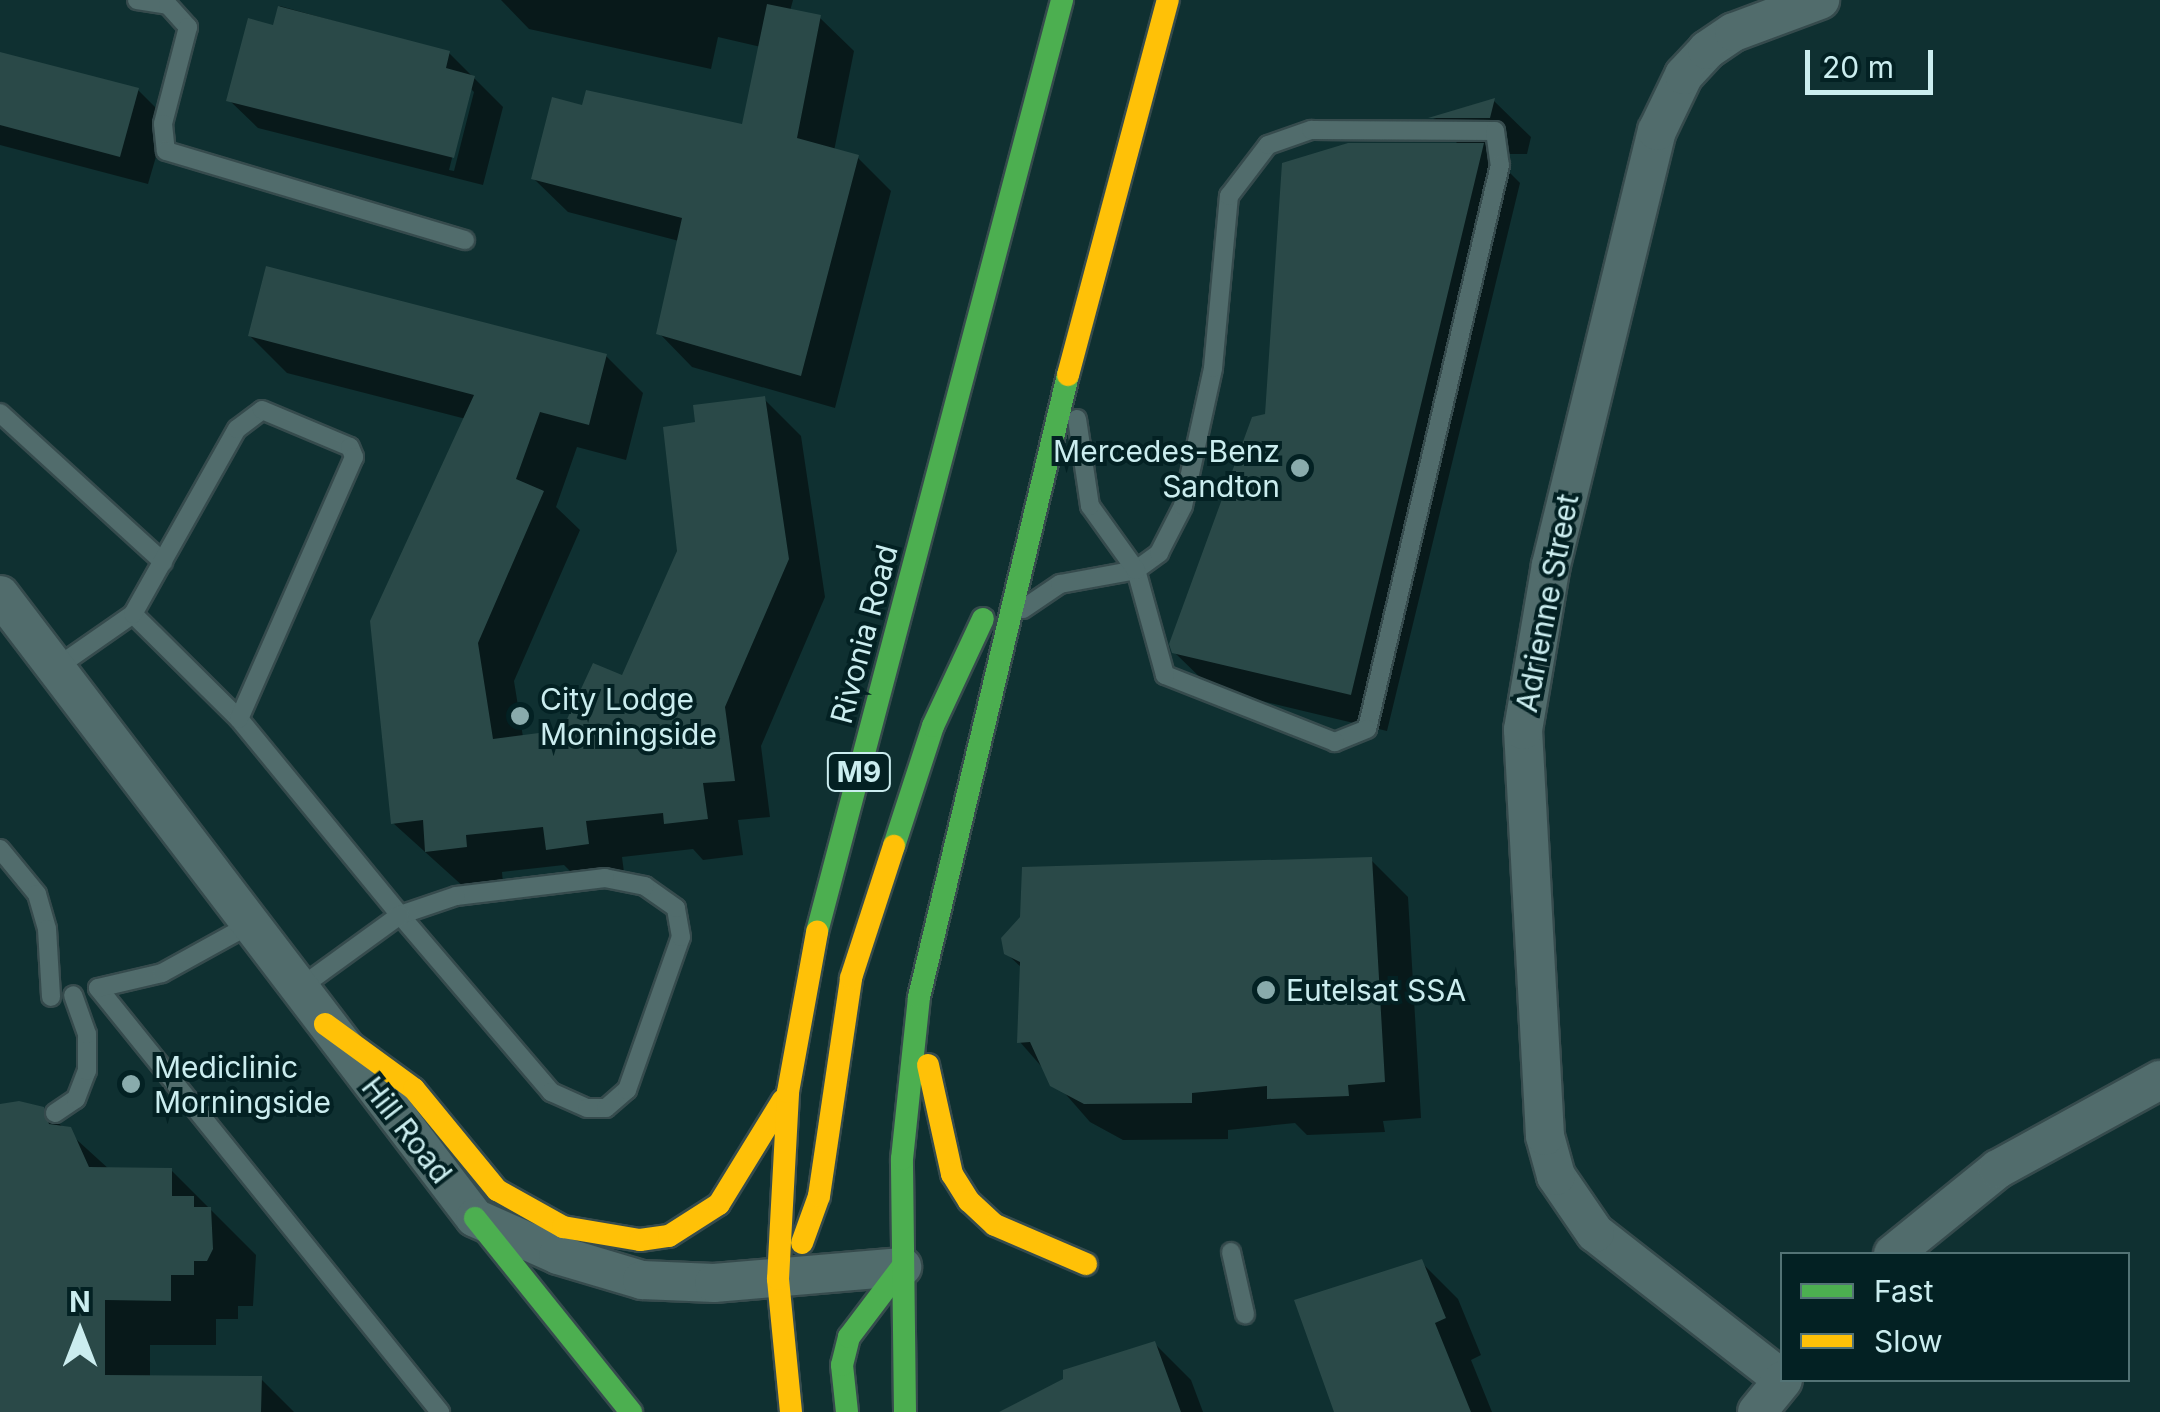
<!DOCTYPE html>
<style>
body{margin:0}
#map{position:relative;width:2160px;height:1412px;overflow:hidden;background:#0f3031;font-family:Inter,sans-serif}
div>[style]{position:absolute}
.shadow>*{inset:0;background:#0007}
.building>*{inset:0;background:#2a4948}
.roads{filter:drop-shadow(2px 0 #364b4d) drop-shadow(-2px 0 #364b4d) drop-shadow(0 2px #364b4d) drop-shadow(0 -2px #364b4d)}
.lane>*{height:18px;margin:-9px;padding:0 9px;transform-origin:9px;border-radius:9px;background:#516c6c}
.street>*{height:38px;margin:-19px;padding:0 19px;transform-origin:19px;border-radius:19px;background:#516c6c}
.fast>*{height:22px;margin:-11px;padding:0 11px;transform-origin:11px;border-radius:11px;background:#4caf50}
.slow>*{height:22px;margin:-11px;padding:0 11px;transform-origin:11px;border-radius:11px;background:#ffc107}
.dots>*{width:28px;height:28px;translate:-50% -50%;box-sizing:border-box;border:5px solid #032123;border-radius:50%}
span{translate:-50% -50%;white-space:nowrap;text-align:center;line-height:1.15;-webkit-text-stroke:8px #032123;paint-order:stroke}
.shield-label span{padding:2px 8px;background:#032123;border:2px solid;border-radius:8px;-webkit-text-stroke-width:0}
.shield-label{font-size:28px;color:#cbedef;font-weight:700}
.poi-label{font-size:30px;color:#cbedef}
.right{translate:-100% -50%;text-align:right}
.left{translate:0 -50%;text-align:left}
.street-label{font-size:30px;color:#cbedef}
.legend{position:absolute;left:1780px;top:1252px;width:350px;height:130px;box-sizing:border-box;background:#032123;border:2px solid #537375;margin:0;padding:12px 18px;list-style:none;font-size:30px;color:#cbedef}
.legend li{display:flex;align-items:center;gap:20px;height:50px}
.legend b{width:50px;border:2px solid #537375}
.north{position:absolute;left:30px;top:1282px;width:100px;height:100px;-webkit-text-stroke:8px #032123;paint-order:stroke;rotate:0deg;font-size:28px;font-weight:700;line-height:40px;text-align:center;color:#cbedef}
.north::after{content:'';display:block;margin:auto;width:35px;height:45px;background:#cbedef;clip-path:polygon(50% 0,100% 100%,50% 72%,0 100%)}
.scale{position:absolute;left:1805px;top:50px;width:128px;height:45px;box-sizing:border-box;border:5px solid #cbedef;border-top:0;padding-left:12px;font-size:30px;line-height:35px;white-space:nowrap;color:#cbedef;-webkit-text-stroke:8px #032123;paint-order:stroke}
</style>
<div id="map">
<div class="shadow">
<i style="clip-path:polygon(501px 0,793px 0,790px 11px,820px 18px,854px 51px,834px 151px,857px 157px,891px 191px,835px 408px,692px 367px,659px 333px,679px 241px,568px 212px,534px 179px,584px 108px,744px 127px,761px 47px,718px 37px,711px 69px,529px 29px)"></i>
<i style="clip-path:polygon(evenodd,280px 6px,449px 53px,503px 107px,483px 185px,258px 128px,229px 100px,275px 28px,280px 6px,470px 88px,474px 92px,454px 171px,449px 170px,470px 88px)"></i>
<i style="clip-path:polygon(0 54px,138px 90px,167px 119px,148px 184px,0 145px)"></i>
<i style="clip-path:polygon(1494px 101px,1531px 137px,1527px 154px,1491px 154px,1520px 183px,1387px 731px,1212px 689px,1174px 652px,1267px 416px,1460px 146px,1433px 119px)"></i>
<i style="clip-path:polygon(250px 336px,606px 356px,643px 393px,626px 460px,577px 447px,556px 507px,580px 530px,514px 681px,523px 737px,563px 732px,624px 679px,680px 552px,698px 425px,764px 399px,801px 436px,825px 597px,761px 746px,770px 817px,738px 820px,743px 855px,703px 860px,693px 849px,622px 857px,625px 880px,585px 886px,564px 865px,502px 872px,503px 884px,465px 888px,393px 823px,466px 419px,287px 373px)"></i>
<i style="clip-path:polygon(1371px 860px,1408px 897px,1421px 1118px,1383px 1121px,1385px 1132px,1307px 1135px,1295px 1123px,1228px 1130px,1228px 1139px,1123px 1140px,1090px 1122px,1020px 1042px,1022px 968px,1006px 953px)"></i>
<i style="clip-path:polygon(43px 1109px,110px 1170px,171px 1170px,256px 1255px,253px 1306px,238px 1306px,238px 1319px,216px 1319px,216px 1345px,150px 1345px,150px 1378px,261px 1379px,294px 1412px,0 1412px,0 1111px)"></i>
<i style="clip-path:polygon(1421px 1262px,1458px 1299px,1481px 1355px,1471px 1360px,1492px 1412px,1336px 1412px)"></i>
<i style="clip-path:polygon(1154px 1343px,1191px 1380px,1203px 1412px,1028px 1412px)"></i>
</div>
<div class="building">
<i style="clip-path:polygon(767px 4px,821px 15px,797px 138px,859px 155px,801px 376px,656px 334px,682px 218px,531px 179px,552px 97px,582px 105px,586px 90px,742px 124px)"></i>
<i style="clip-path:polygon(278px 6px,450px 51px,446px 68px,475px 76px,454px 158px,226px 101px,248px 18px,273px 25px)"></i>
<i style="clip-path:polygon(0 52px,139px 88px,120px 157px,0 125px)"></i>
<i style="clip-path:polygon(1495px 98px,1490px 118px,1428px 118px)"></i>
<i style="clip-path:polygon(1348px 143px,1484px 143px,1351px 695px,1172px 653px,1169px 644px,1252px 417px,1265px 414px,1282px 163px)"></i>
<i style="clip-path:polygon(266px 266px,607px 354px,589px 425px,540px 412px,516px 479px,544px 491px,478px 643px,493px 739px,562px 730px,593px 663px,622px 675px,677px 551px,663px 427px,695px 422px,693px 405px,765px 396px,789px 559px,725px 707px,735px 781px,703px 783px,708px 819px,664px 824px,663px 813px,586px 821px,589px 844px,546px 850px,543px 827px,466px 835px,467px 847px,425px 852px,423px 820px,391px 824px,370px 621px,474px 395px,248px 336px)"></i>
<i style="clip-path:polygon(1372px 857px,1385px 1082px,1348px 1085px,1349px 1096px,1267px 1099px,1267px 1086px,1192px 1093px,1192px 1103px,1084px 1104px,1050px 1086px,1030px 1042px,1017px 1043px,1020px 962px,1004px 954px,1001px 938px,1020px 917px,1022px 867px)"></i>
<i style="clip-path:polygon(19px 1101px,44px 1107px,49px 1124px,71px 1127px,89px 1167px,172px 1168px,172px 1196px,194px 1196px,194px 1207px,211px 1207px,213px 1249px,207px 1261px,194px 1261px,194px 1275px,171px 1275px,171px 1301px,105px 1300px,105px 1375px,262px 1376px,261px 1412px,0 1412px,0 1104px)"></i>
<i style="clip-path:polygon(1422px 1259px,1446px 1318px,1435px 1323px,1471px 1412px,1334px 1412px,1294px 1300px)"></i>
<i style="clip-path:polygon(1155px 1341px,1181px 1412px,999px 1412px,1063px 1379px,1063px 1370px)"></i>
</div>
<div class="roads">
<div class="lane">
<i style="left:137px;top:0;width:31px;rotate:9deg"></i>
<i style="left:168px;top:5px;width:30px;rotate:48deg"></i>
<i style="left:188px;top:27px;width:100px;rotate:104.5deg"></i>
<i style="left:163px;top:124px;width:27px;rotate:84deg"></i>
<i style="left:166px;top:151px;width:312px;rotate:16.6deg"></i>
<i style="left:0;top:413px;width:221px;rotate:42.4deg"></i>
<i style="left:1023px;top:609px;width:45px;rotate:-34deg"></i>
<i style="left:1060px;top:584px;width:77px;rotate:-10.4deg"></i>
<i style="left:1136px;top:570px;width:29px;rotate:-36deg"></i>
<i style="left:1159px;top:553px;width:53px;rotate:-62.9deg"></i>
<i style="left:1183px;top:506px;width:141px;rotate:-77.7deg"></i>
<i style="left:1213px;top:368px;width:173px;rotate:-84.7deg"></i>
<i style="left:1229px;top:196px;width:64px;rotate:-52.6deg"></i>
<i style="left:1268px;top:145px;width:46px;rotate:-19.2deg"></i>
<i style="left:1311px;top:130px;width:184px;rotate:0.3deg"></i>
<i style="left:1495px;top:131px;width:34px;rotate:82deg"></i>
<i style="left:1500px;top:165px;width:579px;rotate:103.27deg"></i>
<i style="left:1367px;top:729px;width:35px;rotate:158deg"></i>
<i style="left:1335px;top:742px;width:183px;rotate:-158.5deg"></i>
<i style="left:1165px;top:675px;width:109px;rotate:-105.4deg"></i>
<i style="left:1136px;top:570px;width:79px;rotate:-125.7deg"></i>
<i style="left:1090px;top:506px;width:88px;rotate:-98.5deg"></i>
<i style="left:133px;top:614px;width:149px;rotate:44.7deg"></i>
<i style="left:239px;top:719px;width:254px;rotate:50.6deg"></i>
<i style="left:400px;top:915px;width:233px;rotate:49.5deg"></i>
<i style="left:551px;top:1092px;width:39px;rotate:24deg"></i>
<i style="left:587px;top:1108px;width:19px"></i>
<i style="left:606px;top:1108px;width:28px;rotate:-41deg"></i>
<i style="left:627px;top:1090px;width:162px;rotate:-70.6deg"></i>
<i style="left:681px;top:937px;width:29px;rotate:-100deg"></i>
<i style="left:676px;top:908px;width:38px;rotate:-145deg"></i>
<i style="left:645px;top:886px;width:41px;rotate:-168.7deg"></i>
<i style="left:605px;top:878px;width:150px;rotate:173.1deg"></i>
<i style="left:456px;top:896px;width:59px;rotate:161.3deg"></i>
<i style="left:400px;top:915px;width:126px;rotate:144deg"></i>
<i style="left:57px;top:667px;width:93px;rotate:-34.9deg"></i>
<i style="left:133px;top:614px;width:212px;rotate:-60.7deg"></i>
<i style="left:237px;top:429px;width:31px;rotate:-37deg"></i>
<i style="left:262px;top:410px;width:95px;rotate:22.8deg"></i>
<i style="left:350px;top:447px;width:11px;rotate:68deg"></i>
<i style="left:354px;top:457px;width:286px;rotate:113.7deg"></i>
<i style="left:0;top:849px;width:58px;rotate:50.6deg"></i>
<i style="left:37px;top:894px;width:36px;rotate:74deg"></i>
<i style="left:47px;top:929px;width:68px;rotate:86.6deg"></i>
<i style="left:98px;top:988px;width:545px;rotate:51.11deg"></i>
<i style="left:98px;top:988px;width:66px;rotate:-13.2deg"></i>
<i style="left:162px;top:973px;width:99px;rotate:-28.9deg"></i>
<i style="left:55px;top:1113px;width:25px;rotate:-34deg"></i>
<i style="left:76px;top:1099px;width:30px;rotate:-69deg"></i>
<i style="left:87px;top:1071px;width:37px;rotate:-90deg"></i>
<i style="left:87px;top:1034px;width:41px;rotate:-109.7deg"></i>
<i style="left:1231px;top:1252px;width:64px;rotate:77.3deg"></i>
</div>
<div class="street">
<i style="left:0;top:595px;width:783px;rotate:52.68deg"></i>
<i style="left:475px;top:1218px;width:91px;rotate:24deg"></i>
<i style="left:558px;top:1255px;width:88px;rotate:16.6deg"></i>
<i style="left:642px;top:1280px;width:72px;rotate:2.4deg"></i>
<i style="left:714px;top:1283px;width:189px;rotate:-4.9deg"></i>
<i style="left:1893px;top:1254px;width:135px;rotate:-39deg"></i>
<i style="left:1998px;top:1169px;width:185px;rotate:-28.8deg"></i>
<i style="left:1782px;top:1379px;width:237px;rotate:-142deg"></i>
<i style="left:1595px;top:1233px;width:69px;rotate:-124.4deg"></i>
<i style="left:1556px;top:1176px;width:41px;rotate:-105.4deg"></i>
<i style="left:1545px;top:1136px;width:407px;rotate:-93.1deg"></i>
<i style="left:1523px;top:730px;width:167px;rotate:-80.4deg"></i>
<i style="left:1551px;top:565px;width:447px;rotate:-76.3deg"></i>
<i style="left:1657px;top:131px;width:62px;rotate:-64.3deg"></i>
<i style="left:1684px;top:75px;width:34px;rotate:-47deg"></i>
<i style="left:1707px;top:50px;width:32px;rotate:-34deg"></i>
<i style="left:1734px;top:32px;width:92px;rotate:-20.4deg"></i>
<i style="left:1757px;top:1412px;width:41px;rotate:-50.9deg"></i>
</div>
<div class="fast">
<i style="left:894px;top:846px;width:126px;rotate:-72deg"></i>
<i style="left:933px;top:726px;width:118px;rotate:-65deg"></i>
<i style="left:817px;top:932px;width:964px;rotate:-75.27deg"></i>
<i style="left:475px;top:1218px;width:249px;rotate:51.2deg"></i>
<i style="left:847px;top:1412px;width:47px;rotate:-96.1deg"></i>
<i style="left:842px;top:1365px;width:29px;rotate:-76deg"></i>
<i style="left:849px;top:1337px;width:88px;rotate:-52.9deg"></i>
<i style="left:905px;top:1412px;width:253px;rotate:-90.7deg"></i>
<i style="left:902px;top:1159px;width:163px;rotate:-84deg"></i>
<i style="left:919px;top:997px;width:640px;rotate:-76.53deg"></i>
</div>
<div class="slow">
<i style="left:1068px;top:375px;width:388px;rotate:-75.1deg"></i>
<i style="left:325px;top:1024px;width:110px;rotate:36.1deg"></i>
<i style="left:414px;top:1089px;width:131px;rotate:50.6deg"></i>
<i style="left:497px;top:1190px;width:76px;rotate:29.3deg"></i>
<i style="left:563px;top:1227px;width:78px;rotate:9.6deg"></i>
<i style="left:640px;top:1240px;width:29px;rotate:-8deg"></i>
<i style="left:669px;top:1236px;width:59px;rotate:-32.6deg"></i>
<i style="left:719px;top:1204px;width:122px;rotate:-58.4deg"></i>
<i style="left:928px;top:1065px;width:112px;rotate:77.6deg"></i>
<i style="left:952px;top:1174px;width:32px;rotate:58deg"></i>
<i style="left:969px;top:1201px;width:35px;rotate:43deg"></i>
<i style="left:995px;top:1225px;width:99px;rotate:23.2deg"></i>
<i style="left:802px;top:1243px;width:50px;rotate:-70.1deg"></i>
<i style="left:819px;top:1196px;width:220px;rotate:-81.6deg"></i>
<i style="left:851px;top:978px;width:139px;rotate:-72deg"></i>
<i style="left:791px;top:1412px;width:134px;rotate:-95.6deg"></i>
<i style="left:778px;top:1279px;width:187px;rotate:-86.9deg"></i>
<i style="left:788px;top:1092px;width:163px;rotate:-79.7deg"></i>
</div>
</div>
<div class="dots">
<i style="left:1300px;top:468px;background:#89abac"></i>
<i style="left:520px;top:716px;background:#89abac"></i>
<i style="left:1266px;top:990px;background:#89abac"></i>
<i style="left:131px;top:1084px;background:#89abac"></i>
</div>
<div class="shield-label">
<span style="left:859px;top:772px">M9</span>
</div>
<div class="poi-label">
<span class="right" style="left:1280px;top:468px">Mercedes-Benz<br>Sandton</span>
<span class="left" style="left:540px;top:716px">City Lodge<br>Morningside</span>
<span class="left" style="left:1286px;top:990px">Eutelsat SSA</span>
<span class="left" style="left:154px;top:1084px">Mediclinic<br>Morningside</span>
</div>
<div class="street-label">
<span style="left:1547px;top:603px;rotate:-79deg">Adrienne Street</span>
<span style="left:864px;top:634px;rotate:-75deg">Rivonia Road</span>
<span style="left:407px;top:1130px;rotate:52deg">Hill Road</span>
</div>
<ul class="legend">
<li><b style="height:12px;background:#4caf50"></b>Fast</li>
<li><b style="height:12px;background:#ffc107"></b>Slow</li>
</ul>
<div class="north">N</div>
<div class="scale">20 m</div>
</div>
